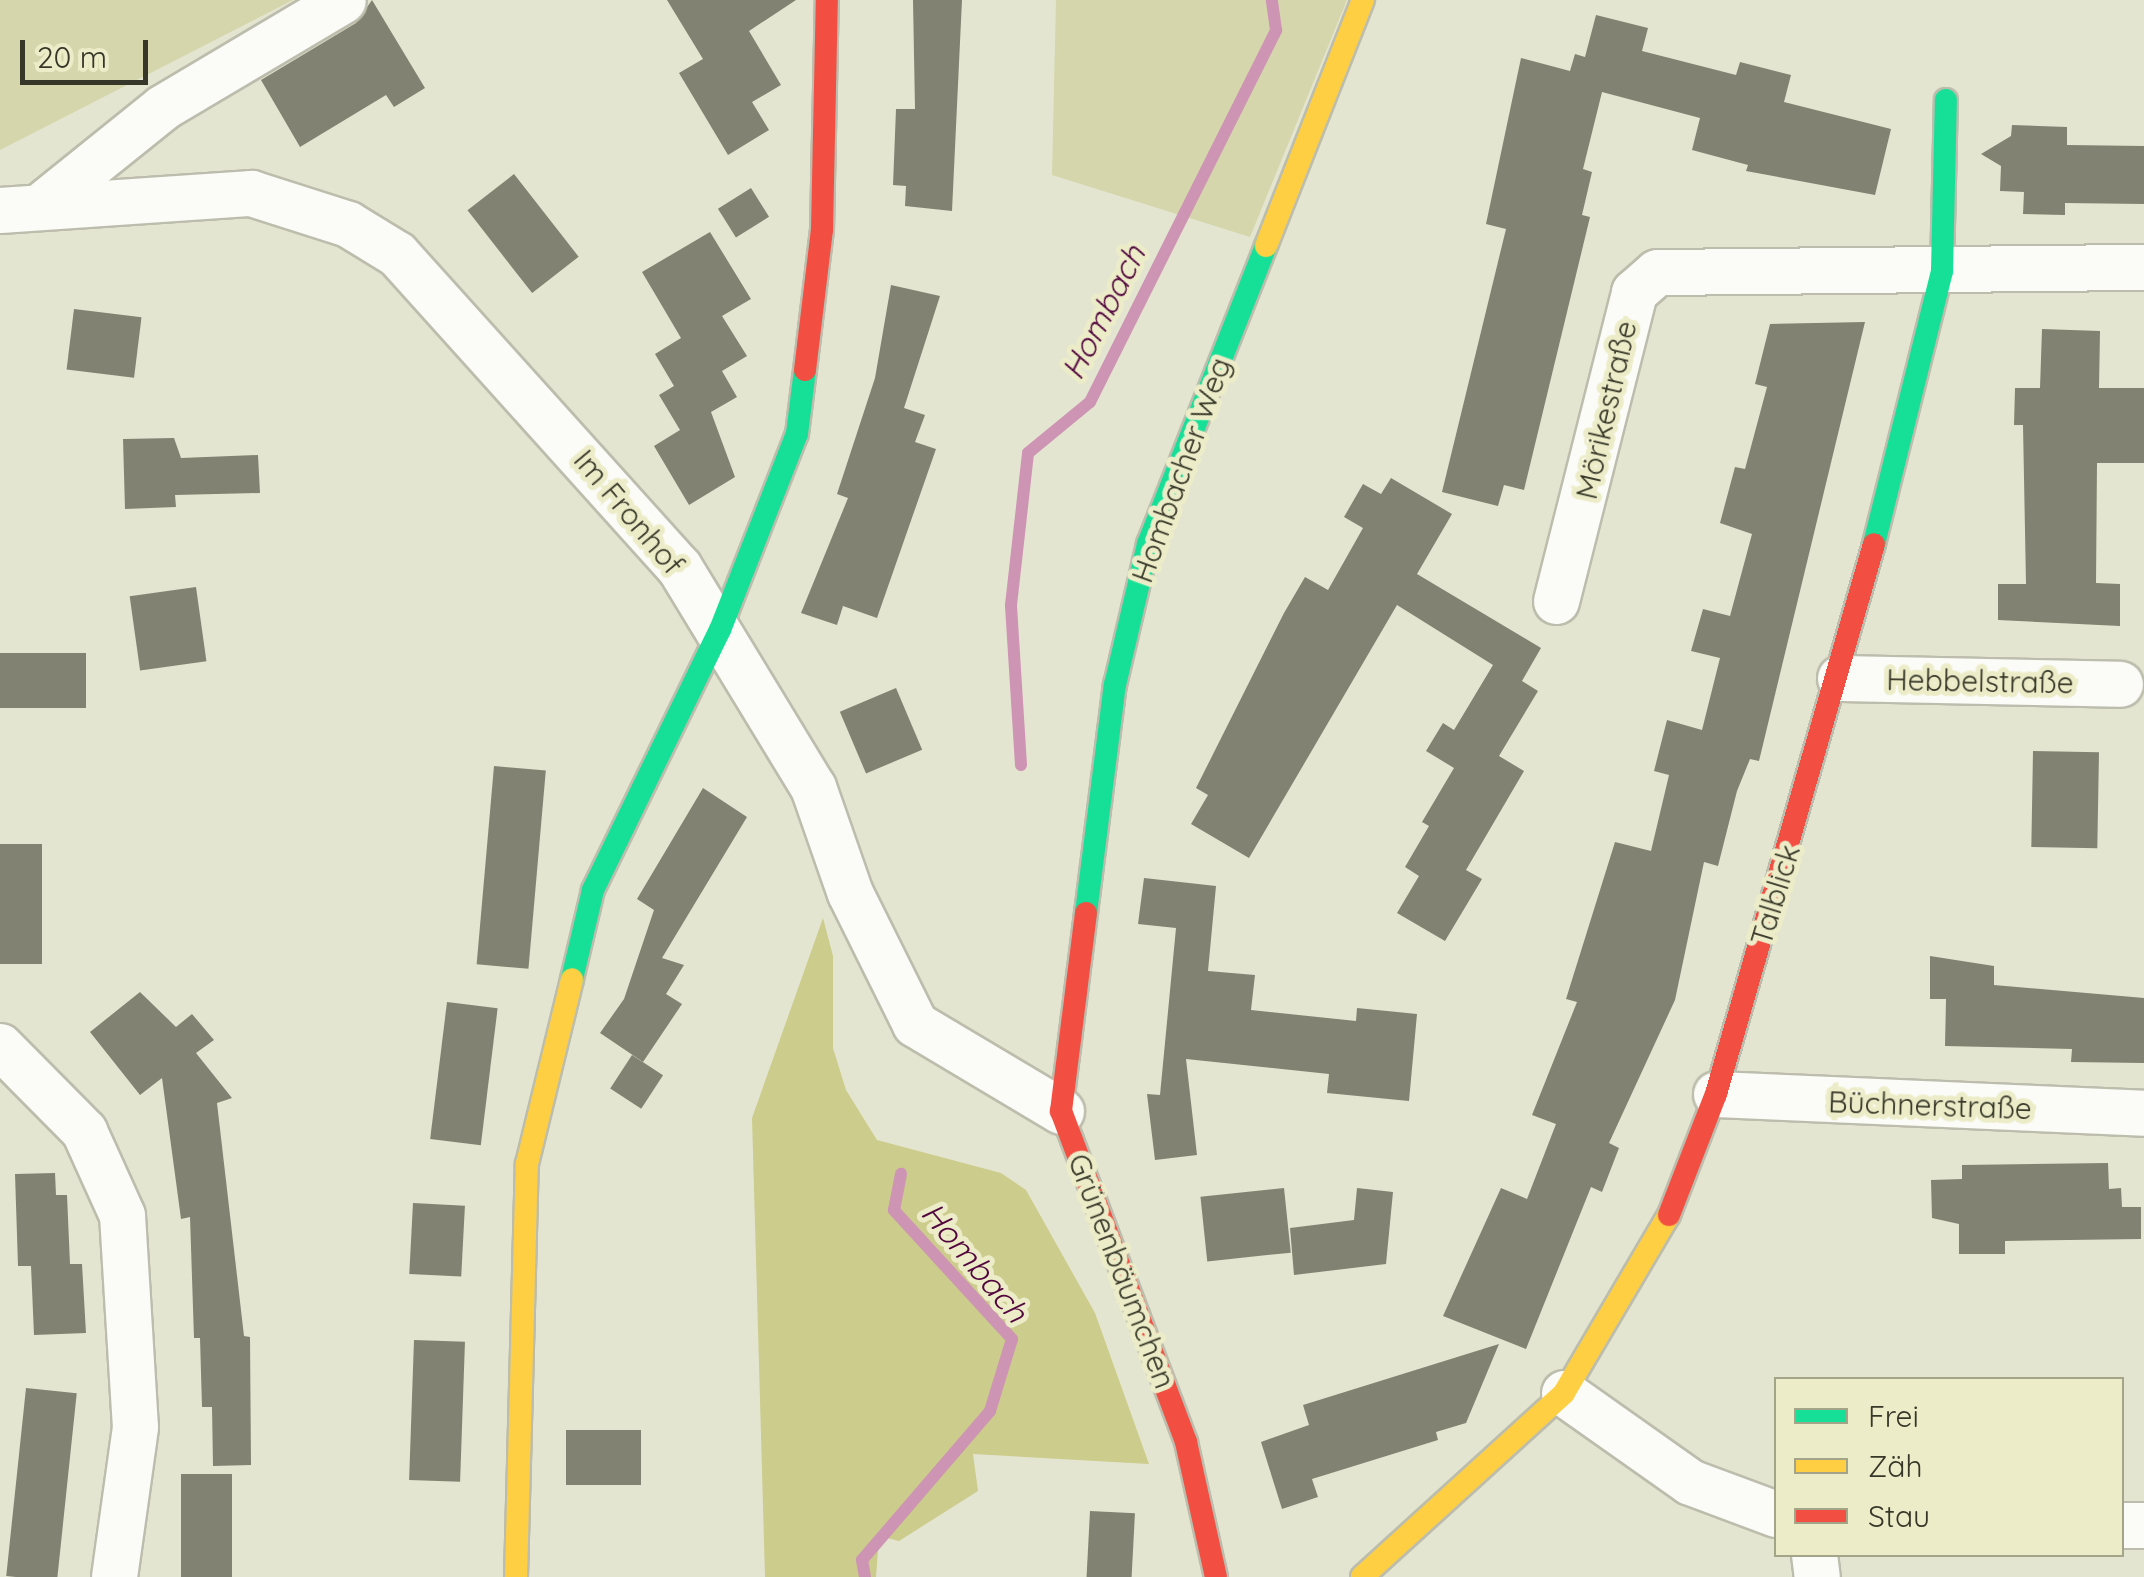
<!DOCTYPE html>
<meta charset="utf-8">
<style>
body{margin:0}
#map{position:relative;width:2144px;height:1577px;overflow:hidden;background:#e4e5d0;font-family:Quicksand,sans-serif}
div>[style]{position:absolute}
.green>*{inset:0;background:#d5d6ab}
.forest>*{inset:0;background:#cccc8c}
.stream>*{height:12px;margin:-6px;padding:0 6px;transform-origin:6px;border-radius:6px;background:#cd94b3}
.building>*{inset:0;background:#828272;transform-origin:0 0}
.roads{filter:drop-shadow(2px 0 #bcbdac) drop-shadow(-2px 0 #bcbdac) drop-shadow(0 2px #bcbdac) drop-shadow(0 -2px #bcbdac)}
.street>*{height:45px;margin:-22.5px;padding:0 22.5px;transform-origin:22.5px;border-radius:22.5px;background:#fbfbf8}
.fast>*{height:22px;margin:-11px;padding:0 11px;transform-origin:11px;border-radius:11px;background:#16e098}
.slow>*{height:22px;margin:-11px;padding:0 11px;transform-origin:11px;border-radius:11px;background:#ffcf43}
.jam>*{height:22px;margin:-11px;padding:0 11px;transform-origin:11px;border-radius:11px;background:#f24e42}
span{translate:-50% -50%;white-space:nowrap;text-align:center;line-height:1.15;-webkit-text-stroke:10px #ecedc8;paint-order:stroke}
.street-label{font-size:30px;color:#373729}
.water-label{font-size:32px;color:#52063e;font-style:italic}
.legend{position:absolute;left:1774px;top:1377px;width:350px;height:180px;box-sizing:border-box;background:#ecedc8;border:2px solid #a4a488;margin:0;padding:12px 18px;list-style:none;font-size:30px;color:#373729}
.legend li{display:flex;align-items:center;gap:20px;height:50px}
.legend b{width:50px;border:2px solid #a4a488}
.scale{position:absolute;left:20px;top:40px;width:128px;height:45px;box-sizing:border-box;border:5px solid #373729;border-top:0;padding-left:12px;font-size:30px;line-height:35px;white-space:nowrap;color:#373729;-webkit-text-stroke:8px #ecedc8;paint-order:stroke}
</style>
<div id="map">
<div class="green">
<i style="clip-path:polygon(0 0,293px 0,0 150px)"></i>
<i style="clip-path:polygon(1056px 0,1347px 0,1250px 237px,1052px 175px)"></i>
</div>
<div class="forest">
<i style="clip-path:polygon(823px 918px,833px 956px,833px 1048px,846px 1090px,877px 1140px,1001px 1173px,1026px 1190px,1095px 1313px,1149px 1464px,973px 1454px,978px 1491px,899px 1541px,879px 1536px,876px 1577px,765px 1577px,752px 1118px)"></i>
</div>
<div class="stream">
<i style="left:1021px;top:765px;width:160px;rotate:-93.6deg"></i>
<i style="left:1011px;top:605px;width:153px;rotate:-83.6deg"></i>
<i style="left:1028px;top:453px;width:80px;rotate:-39.4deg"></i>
<i style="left:1090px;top:402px;width:416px;rotate:-63.4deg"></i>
<i style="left:1276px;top:30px;width:30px;rotate:-98deg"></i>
<i style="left:865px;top:1577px;width:17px;rotate:-100deg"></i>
<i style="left:862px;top:1560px;width:196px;rotate:-49.3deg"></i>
<i style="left:990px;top:1411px;width:75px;rotate:-73deg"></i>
<i style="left:1012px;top:1339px;width:175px;rotate:-132.5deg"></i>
<i style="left:894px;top:1210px;width:37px;rotate:-79deg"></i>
</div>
<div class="building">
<i style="clip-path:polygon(372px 0,425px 88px,394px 107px,386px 95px,300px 147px,261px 80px,356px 23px)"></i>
<i style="clip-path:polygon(667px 0,796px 0,749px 31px,781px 85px,752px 102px,769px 130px,728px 155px,679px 73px,703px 59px)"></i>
<i style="clip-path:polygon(913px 0,962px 0,952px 211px,905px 206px,906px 186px,893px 185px,896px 109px,915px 109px)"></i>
<i style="clip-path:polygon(1596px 15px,1648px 28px,1642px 51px,1736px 75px,1740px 62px,1791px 75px,1784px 102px,1891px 129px,1875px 195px,1746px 171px,1748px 165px,1692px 150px,1700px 118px,1602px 92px,1583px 169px,1592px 172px,1582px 215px,1590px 217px,1524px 490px,1504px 485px,1498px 506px,1442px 492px,1506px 229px,1486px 224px,1521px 58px,1570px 71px,1575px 54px,1585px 57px)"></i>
<i style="clip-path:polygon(2012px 125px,2067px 127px,2067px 145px,2144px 146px,2144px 204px,2065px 203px,2065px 215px,2023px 214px,2024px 192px,2000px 191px,2001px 166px,1981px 154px,2011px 136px)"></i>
<i style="left:514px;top:174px;width:105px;height:59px;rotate:52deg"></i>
<i style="left:751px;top:188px;width:34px;height:39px;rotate:58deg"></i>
<i style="clip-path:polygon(710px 232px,751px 299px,722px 316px,747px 356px,722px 371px,737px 397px,711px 412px,735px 477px,689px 505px,654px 446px,680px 430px,659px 395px,674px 386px,655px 354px,681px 338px,642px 272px)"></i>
<i style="clip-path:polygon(891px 285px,940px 296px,904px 408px,925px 415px,915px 442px,936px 449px,877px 618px,843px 606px,837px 625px,801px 613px,848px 498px,837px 494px,875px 378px)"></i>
<i style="left:74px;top:309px;width:68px;height:61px;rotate:7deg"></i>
<i style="clip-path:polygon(1865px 322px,1759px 761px,1750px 759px,1737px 791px,1718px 866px,1704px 862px,1675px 1000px,1609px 1143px,1619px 1148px,1602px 1192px,1591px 1187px,1526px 1349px,1443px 1316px,1501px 1188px,1527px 1199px,1556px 1124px,1532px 1115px,1577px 1002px,1566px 999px,1615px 842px,1651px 851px,1669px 775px,1654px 771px,1667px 720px,1702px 730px,1720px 658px,1691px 651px,1703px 609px,1730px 616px,1752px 534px,1720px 523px,1735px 467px,1745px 469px,1767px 387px,1755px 384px,1770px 324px)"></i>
<i style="clip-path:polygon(2042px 329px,2100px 331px,2099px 388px,2144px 388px,2144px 463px,2097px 463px,2096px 583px,2120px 584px,2120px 626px,1998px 620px,1998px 584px,2026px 584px,2023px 425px,2014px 425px,2015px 388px,2040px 388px)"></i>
<i style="clip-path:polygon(174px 438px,181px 458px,258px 455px,260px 493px,175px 495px,176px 507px,125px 509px,123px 439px)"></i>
<i style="clip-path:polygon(1391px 478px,1452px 514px,1417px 574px,1541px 648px,1522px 681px,1538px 691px,1499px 756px,1524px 771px,1466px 870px,1482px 879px,1445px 941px,1397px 913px,1419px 876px,1405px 867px,1429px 826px,1422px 822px,1454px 768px,1426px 751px,1443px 723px,1454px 730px,1493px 665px,1397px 605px,1249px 858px,1191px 824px,1208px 795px,1196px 788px,1284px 613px,1305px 577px,1328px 590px,1363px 528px,1344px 517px,1363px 484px,1381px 494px)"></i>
<i style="left:196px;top:587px;width:75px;height:67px;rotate:82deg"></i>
<i style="left:0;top:653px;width:86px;height:55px"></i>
<i style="left:896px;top:688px;width:67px;height:61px;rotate:67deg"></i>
<i style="left:2033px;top:751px;width:66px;height:96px;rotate:1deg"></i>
<i style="left:494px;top:766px;width:52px;height:199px;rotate:5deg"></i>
<i style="clip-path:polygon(703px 788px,747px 817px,662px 958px,684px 965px,666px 994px,682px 1004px,643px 1062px,600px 1033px,624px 999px,654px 910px,637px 899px)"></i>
<i style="left:42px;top:844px;width:120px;height:42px;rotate:90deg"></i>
<i style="clip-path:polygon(1144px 878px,1216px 886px,1208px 971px,1255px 975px,1251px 1010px,1356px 1021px,1357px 1008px,1417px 1014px,1409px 1101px,1327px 1093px,1329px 1074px,1186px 1059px,1197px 1155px,1155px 1160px,1147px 1094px,1160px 1095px,1176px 928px,1138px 924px)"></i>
<i style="clip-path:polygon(1930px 956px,1994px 966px,1994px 985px,2144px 998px,2144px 1063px,2071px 1062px,2072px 1049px,1945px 1046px,1946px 999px,1930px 999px)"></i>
<i style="clip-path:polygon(140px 992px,176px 1027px,192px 1014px,214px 1040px,196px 1053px,232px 1098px,217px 1103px,244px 1336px,250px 1337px,251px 1465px,213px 1466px,212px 1407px,202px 1407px,200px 1338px,194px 1338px,190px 1217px,181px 1219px,162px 1078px,140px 1095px,90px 1032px)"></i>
<i style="left:447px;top:1002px;width:51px;height:138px;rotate:7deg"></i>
<i style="left:632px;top:1055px;width:37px;height:40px;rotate:33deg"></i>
<i style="clip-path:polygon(2108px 1163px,2109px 1189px,2121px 1188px,2122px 1207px,2141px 1207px,2141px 1239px,2005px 1241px,2005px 1254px,1959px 1254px,1959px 1224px,1932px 1218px,1931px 1180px,1962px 1179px,1962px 1165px)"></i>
<i style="clip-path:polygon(55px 1173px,56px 1195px,67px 1195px,70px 1264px,82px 1264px,86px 1333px,34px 1335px,31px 1266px,18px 1266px,15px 1174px)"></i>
<i style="left:1284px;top:1188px;width:65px;height:84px;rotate:84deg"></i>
<i style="clip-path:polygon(1357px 1188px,1393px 1192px,1386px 1264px,1294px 1275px,1290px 1228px,1354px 1220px)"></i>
<i style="left:413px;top:1203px;width:52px;height:71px;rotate:3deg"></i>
<i style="left:414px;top:1340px;width:51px;height:140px;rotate:2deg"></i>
<i style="clip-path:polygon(1499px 1344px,1466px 1423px,1436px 1432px,1438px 1440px,1312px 1479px,1318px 1497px,1282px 1509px,1261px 1442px,1309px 1425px,1303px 1405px)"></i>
<i style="left:26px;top:1388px;width:51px;height:189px;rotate:6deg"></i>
<i style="left:566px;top:1430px;width:75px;height:55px"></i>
<i style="left:181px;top:1474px;width:51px;height:103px"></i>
<i style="left:1090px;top:1511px;width:45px;height:66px;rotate:3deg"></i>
</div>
<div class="roads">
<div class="street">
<i style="left:45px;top:202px;width:151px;rotate:-38.8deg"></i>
<i style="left:163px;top:107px;width:209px;rotate:-30.7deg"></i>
<i style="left:0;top:210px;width:252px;rotate:-3.9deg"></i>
<i style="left:251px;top:193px;width:102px;rotate:17.7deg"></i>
<i style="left:348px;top:224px;width:57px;rotate:31.5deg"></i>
<i style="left:397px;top:254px;width:421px;rotate:48deg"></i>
<i style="left:679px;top:567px;width:258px;rotate:58.7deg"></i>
<i style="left:813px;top:787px;width:112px;rotate:70.8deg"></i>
<i style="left:850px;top:893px;width:146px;rotate:63.6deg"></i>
<i style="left:915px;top:1024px;width:170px;rotate:30.8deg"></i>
<i style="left:1556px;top:601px;width:319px;rotate:-75.8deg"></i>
<i style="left:1634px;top:292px;width:30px;rotate:-41deg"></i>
<i style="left:1657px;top:272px;width:487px;rotate:-0.6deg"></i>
<i style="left:1840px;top:678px;width:280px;rotate:1.2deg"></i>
<i style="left:0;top:1046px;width:120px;rotate:45.3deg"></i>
<i style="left:84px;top:1131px;width:92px;rotate:65.7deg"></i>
<i style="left:122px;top:1215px;width:212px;rotate:86.5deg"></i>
<i style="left:135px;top:1427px;width:151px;rotate:98deg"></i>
<i style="left:1716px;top:1094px;width:428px;rotate:2.5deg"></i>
<i style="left:1564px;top:1393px;width:154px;rotate:35.2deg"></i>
<i style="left:1690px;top:1482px;width:92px;rotate:20.4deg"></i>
<i style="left:2122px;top:1525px;width:22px"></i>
<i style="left:1814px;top:1554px;width:23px;rotate:83deg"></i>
</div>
<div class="fast">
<i style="left:1874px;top:544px;width:281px;rotate:-76deg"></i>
<i style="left:1942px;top:271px;width:171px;rotate:-88.7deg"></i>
<i style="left:1086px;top:913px;width:230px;rotate:-82.8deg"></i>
<i style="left:1115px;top:685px;width:145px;rotate:-76.8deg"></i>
<i style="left:1148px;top:544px;width:321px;rotate:-68.4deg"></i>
<i style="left:572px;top:979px;width:91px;rotate:-76.7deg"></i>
<i style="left:593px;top:890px;width:289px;rotate:-64deg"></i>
<i style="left:720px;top:630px;width:211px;rotate:-68.6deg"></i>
<i style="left:797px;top:434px;width:64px;rotate:-82.9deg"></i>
</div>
<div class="slow">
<i style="left:1266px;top:246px;width:264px;rotate:-68.5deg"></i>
<i style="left:516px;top:1577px;width:413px;rotate:-88.5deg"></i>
<i style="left:527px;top:1164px;width:190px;rotate:-76.3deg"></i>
<i style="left:1362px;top:1577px;width:273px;rotate:-42.3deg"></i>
<i style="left:1564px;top:1393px;width:207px;rotate:-59.5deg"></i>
</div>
<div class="jam">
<i style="left:805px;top:370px;width:141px;rotate:-83.1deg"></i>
<i style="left:822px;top:230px;width:230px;rotate:-88.8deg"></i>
<i style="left:1086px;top:913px;width:200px;rotate:97.2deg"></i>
<i style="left:1061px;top:1111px;width:354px;rotate:69.3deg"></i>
<i style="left:1186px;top:1442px;width:138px;rotate:77.5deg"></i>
<i style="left:1669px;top:1215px;width:130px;rotate:-68.8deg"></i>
<i style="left:1716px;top:1094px;width:572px;rotate:-73.97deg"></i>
</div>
</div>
<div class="street-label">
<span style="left:1606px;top:410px;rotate:-77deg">Mörikestraße</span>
<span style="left:1181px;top:470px;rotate:-70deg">Hombacher Weg</span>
<span style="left:629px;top:512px;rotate:50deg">Im Fronhof</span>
<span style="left:1980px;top:681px;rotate:1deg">Hebbelstraße</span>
<span style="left:1775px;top:895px;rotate:-73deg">Talblick</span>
<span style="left:1930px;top:1105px;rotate:2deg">Büchnerstraße</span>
<span style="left:1122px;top:1271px;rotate:69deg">Grünenbäumchen</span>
</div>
<div class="water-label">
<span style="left:1103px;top:312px;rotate:-63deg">Hombach</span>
<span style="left:975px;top:1262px;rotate:50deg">Hombach</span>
</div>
<ul class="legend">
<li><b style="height:12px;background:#16e098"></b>Frei</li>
<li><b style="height:12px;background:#ffcf43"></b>Zäh</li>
<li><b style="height:12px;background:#f24e42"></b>Stau</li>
</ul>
<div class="scale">20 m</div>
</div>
